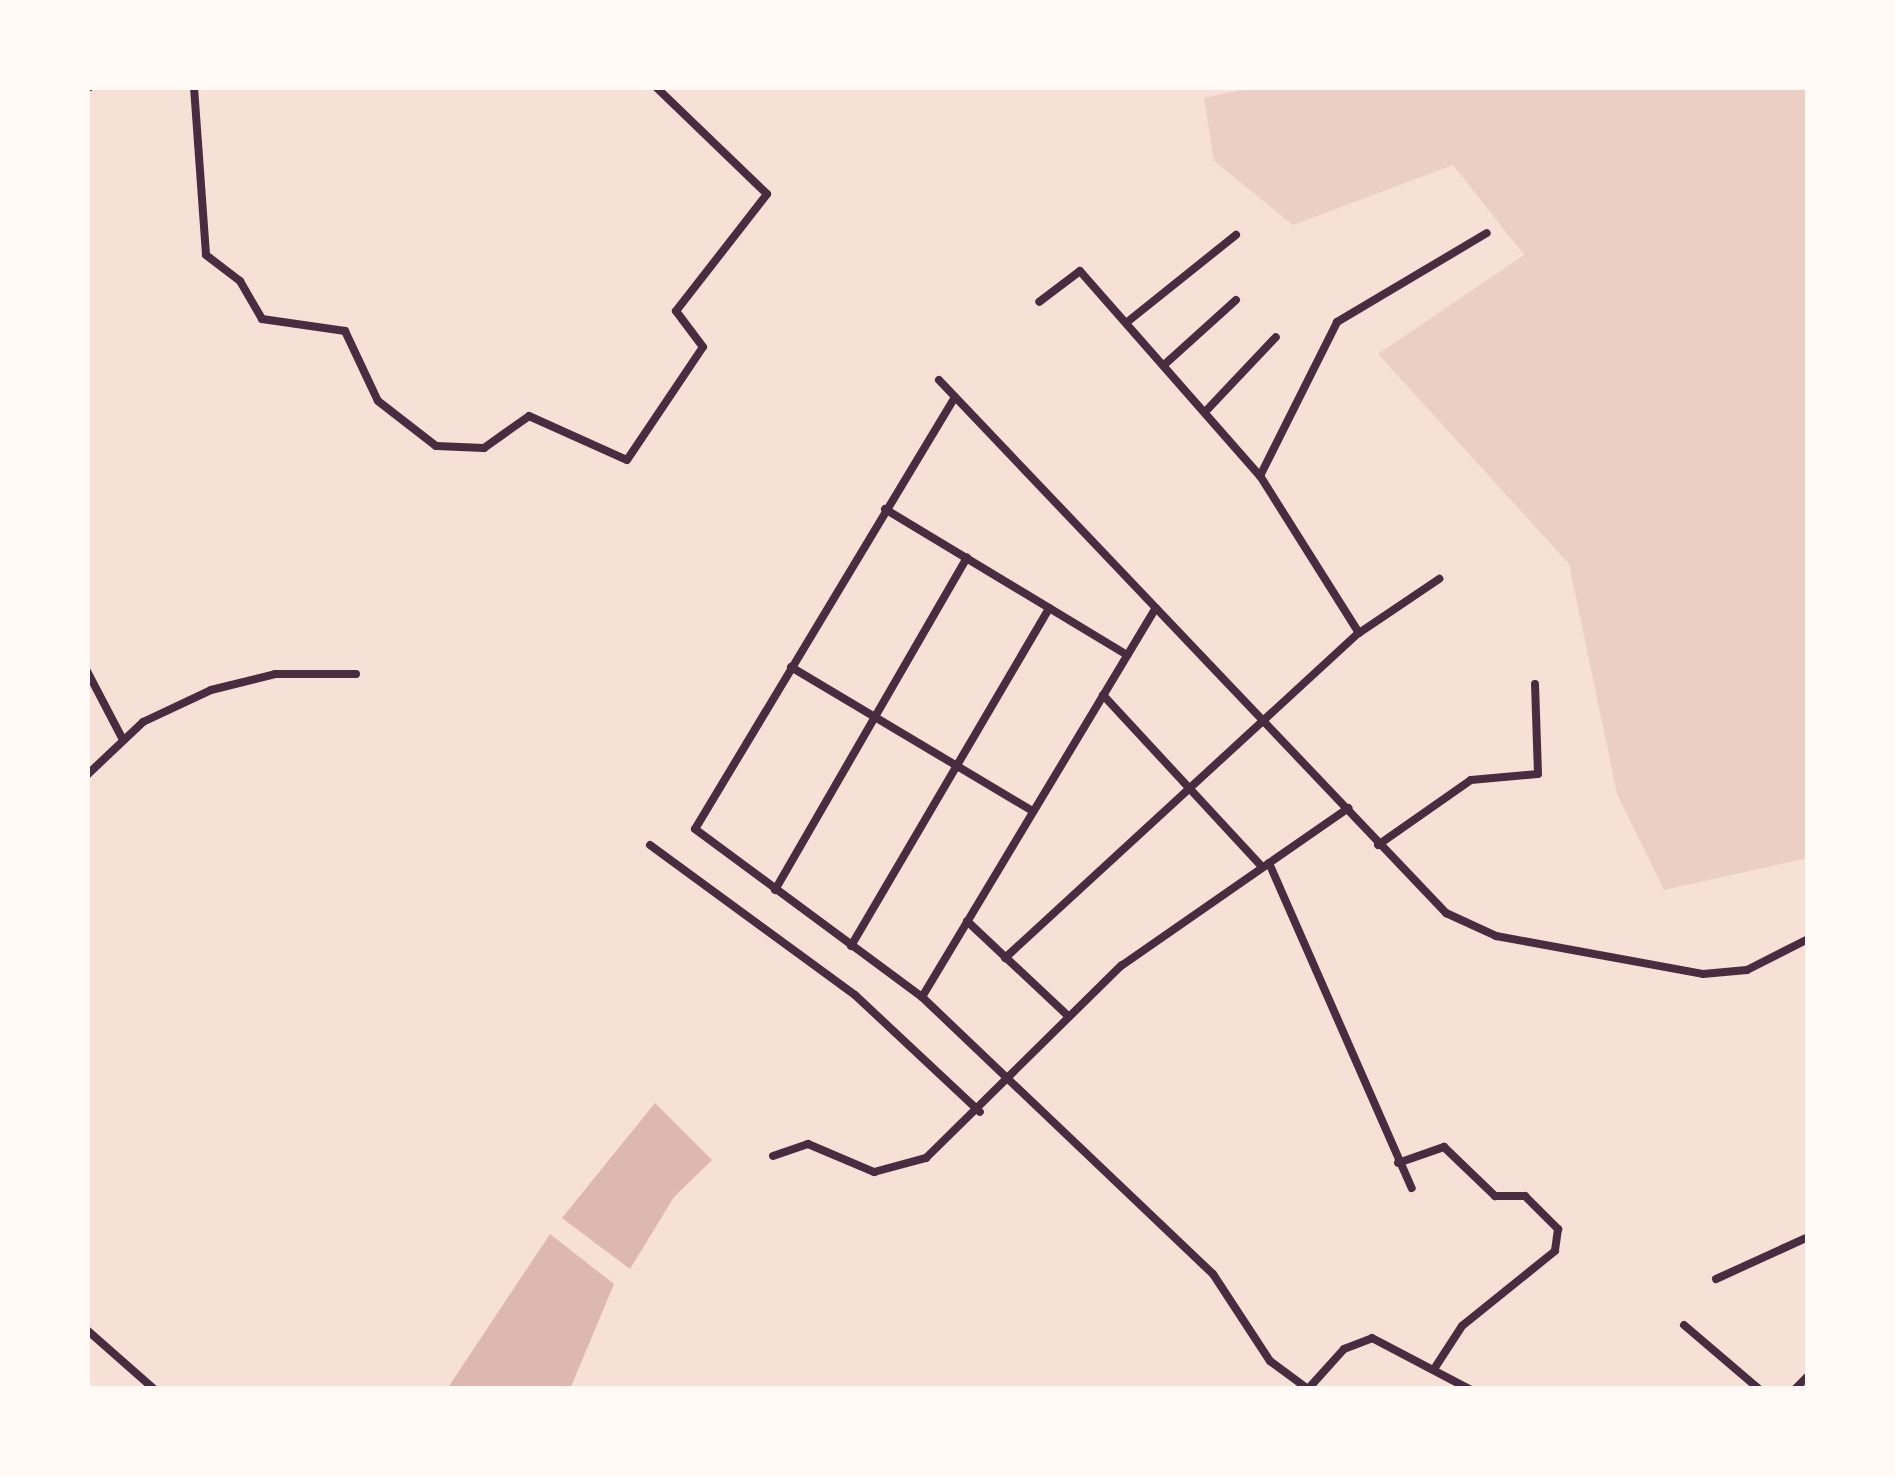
<!DOCTYPE html>
<style>
body{margin:0}
#map{position:relative;width:1895px;height:1476px;overflow:hidden;background:#f7e1d7;font-family:"DejaVu Sans",sans-serif}
div>[style]{position:absolute}
.green>*{inset:0;background:#ebcfc5}
.water>*{inset:0;background:#dcb8b0}
.minor>*{height:8px;margin:-4px;padding:0 4px;transform-origin:4px;border-radius:4px;background:#4a2c40}
span{translate:-50% -50%;white-space:nowrap;text-align:center;line-height:1.15;-webkit-text-stroke:12px #fffaf5;paint-order:stroke}
.frame{position:absolute;inset:0;border:90px solid #fffaf5;pointer-events:none}
</style>
<div id="map">
<div class="green">
<i style="clip-path:polygon(1256px 87px,1808px 87px,1808px 858px,1664px 890px,1617px 794px,1569px 564px,1378px 354px,1524px 255px,1453px 165px,1293px 225px,1214px 161px,1204px 98px)"></i>
</div>
<div class="water">
<i style="clip-path:polygon(655px 1103px,712px 1160px,674px 1197px,630px 1269px,562px 1218px)"></i>
<i style="clip-path:polygon(550px 1234px,614px 1284px,570px 1389px,447px 1389px)"></i>
</div>
<div class="minor">
<i style="left:194px;top:87px;width:168px;rotate:85.9deg"></i>
<i style="left:206px;top:255px;width:43px;rotate:37.4deg"></i>
<i style="left:240px;top:281px;width:44px;rotate:59.9deg"></i>
<i style="left:262px;top:319px;width:84px;rotate:8.2deg"></i>
<i style="left:345px;top:331px;width:77px;rotate:64.8deg"></i>
<i style="left:378px;top:401px;width:73px;rotate:37.8deg"></i>
<i style="left:436px;top:446px;width:48px;rotate:2.4deg"></i>
<i style="left:484px;top:448px;width:55px;rotate:-35.4deg"></i>
<i style="left:529px;top:416px;width:107px;rotate:24.2deg"></i>
<i style="left:627px;top:460px;width:136px;rotate:-56.1deg"></i>
<i style="left:703px;top:347px;width:45px;rotate:-126.9deg"></i>
<i style="left:676px;top:311px;width:148px;rotate:-52.1deg"></i>
<i style="left:767px;top:194px;width:154px;rotate:-136.1deg"></i>
<i style="left:87px;top:88px;width:3px;rotate:-18deg"></i>
<i style="left:1126px;top:323px;width:141px;rotate:-38.7deg"></i>
<i style="left:1164px;top:365px;width:97px;rotate:-42.1deg"></i>
<i style="left:939px;top:380px;width:736px;rotate:46.43deg"></i>
<i style="left:1446px;top:913px;width:55px;rotate:24.7deg"></i>
<i style="left:1496px;top:936px;width:210px;rotate:10.4deg"></i>
<i style="left:1703px;top:974px;width:44px;rotate:-5.2deg"></i>
<i style="left:1747px;top:970px;width:68px;rotate:-26.9deg"></i>
<i style="left:955px;top:397px;width:504px;rotate:121.04deg"></i>
<i style="left:695px;top:829px;width:282px;rotate:36.5deg"></i>
<i style="left:922px;top:997px;width:402px;rotate:43.6deg"></i>
<i style="left:1213px;top:1274px;width:104px;rotate:56.8deg"></i>
<i style="left:1270px;top:1361px;width:47px;rotate:36.4deg"></i>
<i style="left:1205px;top:412px;width:103px;rotate:-46.6deg"></i>
<i style="left:1260px;top:476px;width:172px;rotate:-63.4deg"></i>
<i style="left:1337px;top:322px;width:174px;rotate:-30.7deg"></i>
<i style="left:885px;top:509px;width:283px;rotate:31.1deg"></i>
<i style="left:1359px;top:633px;width:97px;rotate:-34deg"></i>
<i style="left:791px;top:667px;width:282px;rotate:30.8deg"></i>
<i style="left:87px;top:671px;width:78px;rotate:62.4deg"></i>
<i style="left:1103px;top:695px;width:234px;rotate:47.2deg"></i>
<i style="left:87px;top:775px;width:77px;rotate:-43.4deg"></i>
<i style="left:143px;top:722px;width:75px;rotate:-25.2deg"></i>
<i style="left:211px;top:690px;width:66px;rotate:-14deg"></i>
<i style="left:275px;top:674px;width:81px"></i>
<i style="left:650px;top:845px;width:254px;rotate:36.2deg"></i>
<i style="left:855px;top:995px;width:171px;rotate:43.1deg"></i>
<i style="left:1378px;top:845px;width:113px;rotate:-35deg"></i>
<i style="left:1471px;top:780px;width:67px;rotate:-5.1deg"></i>
<i style="left:1538px;top:774px;width:90px;rotate:-91.9deg"></i>
<i style="left:1269px;top:863px;width:355px;rotate:66.3deg"></i>
<i style="left:775px;top:890px;width:384px;rotate:-60deg"></i>
<i style="left:967px;top:921px;width:139px;rotate:43.2deg"></i>
<i style="left:851px;top:946px;width:392px;rotate:-59.6deg"></i>
<i style="left:1005px;top:958px;width:481px;rotate:-42.6deg"></i>
<i style="left:1359px;top:633px;width:186px;rotate:-122.2deg"></i>
<i style="left:1260px;top:476px;width:273px;rotate:-131.3deg"></i>
<i style="left:1080px;top:271px;width:51px;rotate:142.9deg"></i>
<i style="left:922px;top:997px;width:454px;rotate:-59deg"></i>
<i style="left:773px;top:1156px;width:37px;rotate:-19deg"></i>
<i style="left:808px;top:1144px;width:72px;rotate:23deg"></i>
<i style="left:874px;top:1172px;width:54px;rotate:-15.1deg"></i>
<i style="left:926px;top:1158px;width:274px;rotate:-44.6deg"></i>
<i style="left:1121px;top:966px;width:277px;rotate:-34.8deg"></i>
<i style="left:1398px;top:1163px;width:49px;rotate:-19.2deg"></i>
<i style="left:1444px;top:1147px;width:71px;rotate:43.9deg"></i>
<i style="left:1495px;top:1196px;width:30px"></i>
<i style="left:1525px;top:1196px;width:47px;rotate:45deg"></i>
<i style="left:1558px;top:1229px;width:22px;rotate:98deg"></i>
<i style="left:1555px;top:1251px;width:119px;rotate:141.1deg"></i>
<i style="left:1462px;top:1326px;width:48px;rotate:123deg"></i>
<i style="left:1716px;top:1279px;width:101px;rotate:-24.5deg"></i>
<i style="left:1684px;top:1325px;width:99px;rotate:40.5deg"></i>
<i style="left:87px;top:1330px;width:89px;rotate:41.4deg"></i>
<i style="left:1308px;top:1389px;width:54px;rotate:-48deg"></i>
<i style="left:1344px;top:1349px;width:30px;rotate:-21deg"></i>
<i style="left:1372px;top:1338px;width:110px;rotate:27.7deg"></i>
<i style="left:1795px;top:1389px;width:18px;rotate:-45deg"></i>
</div>
<div class="frame"></div>
</div>
